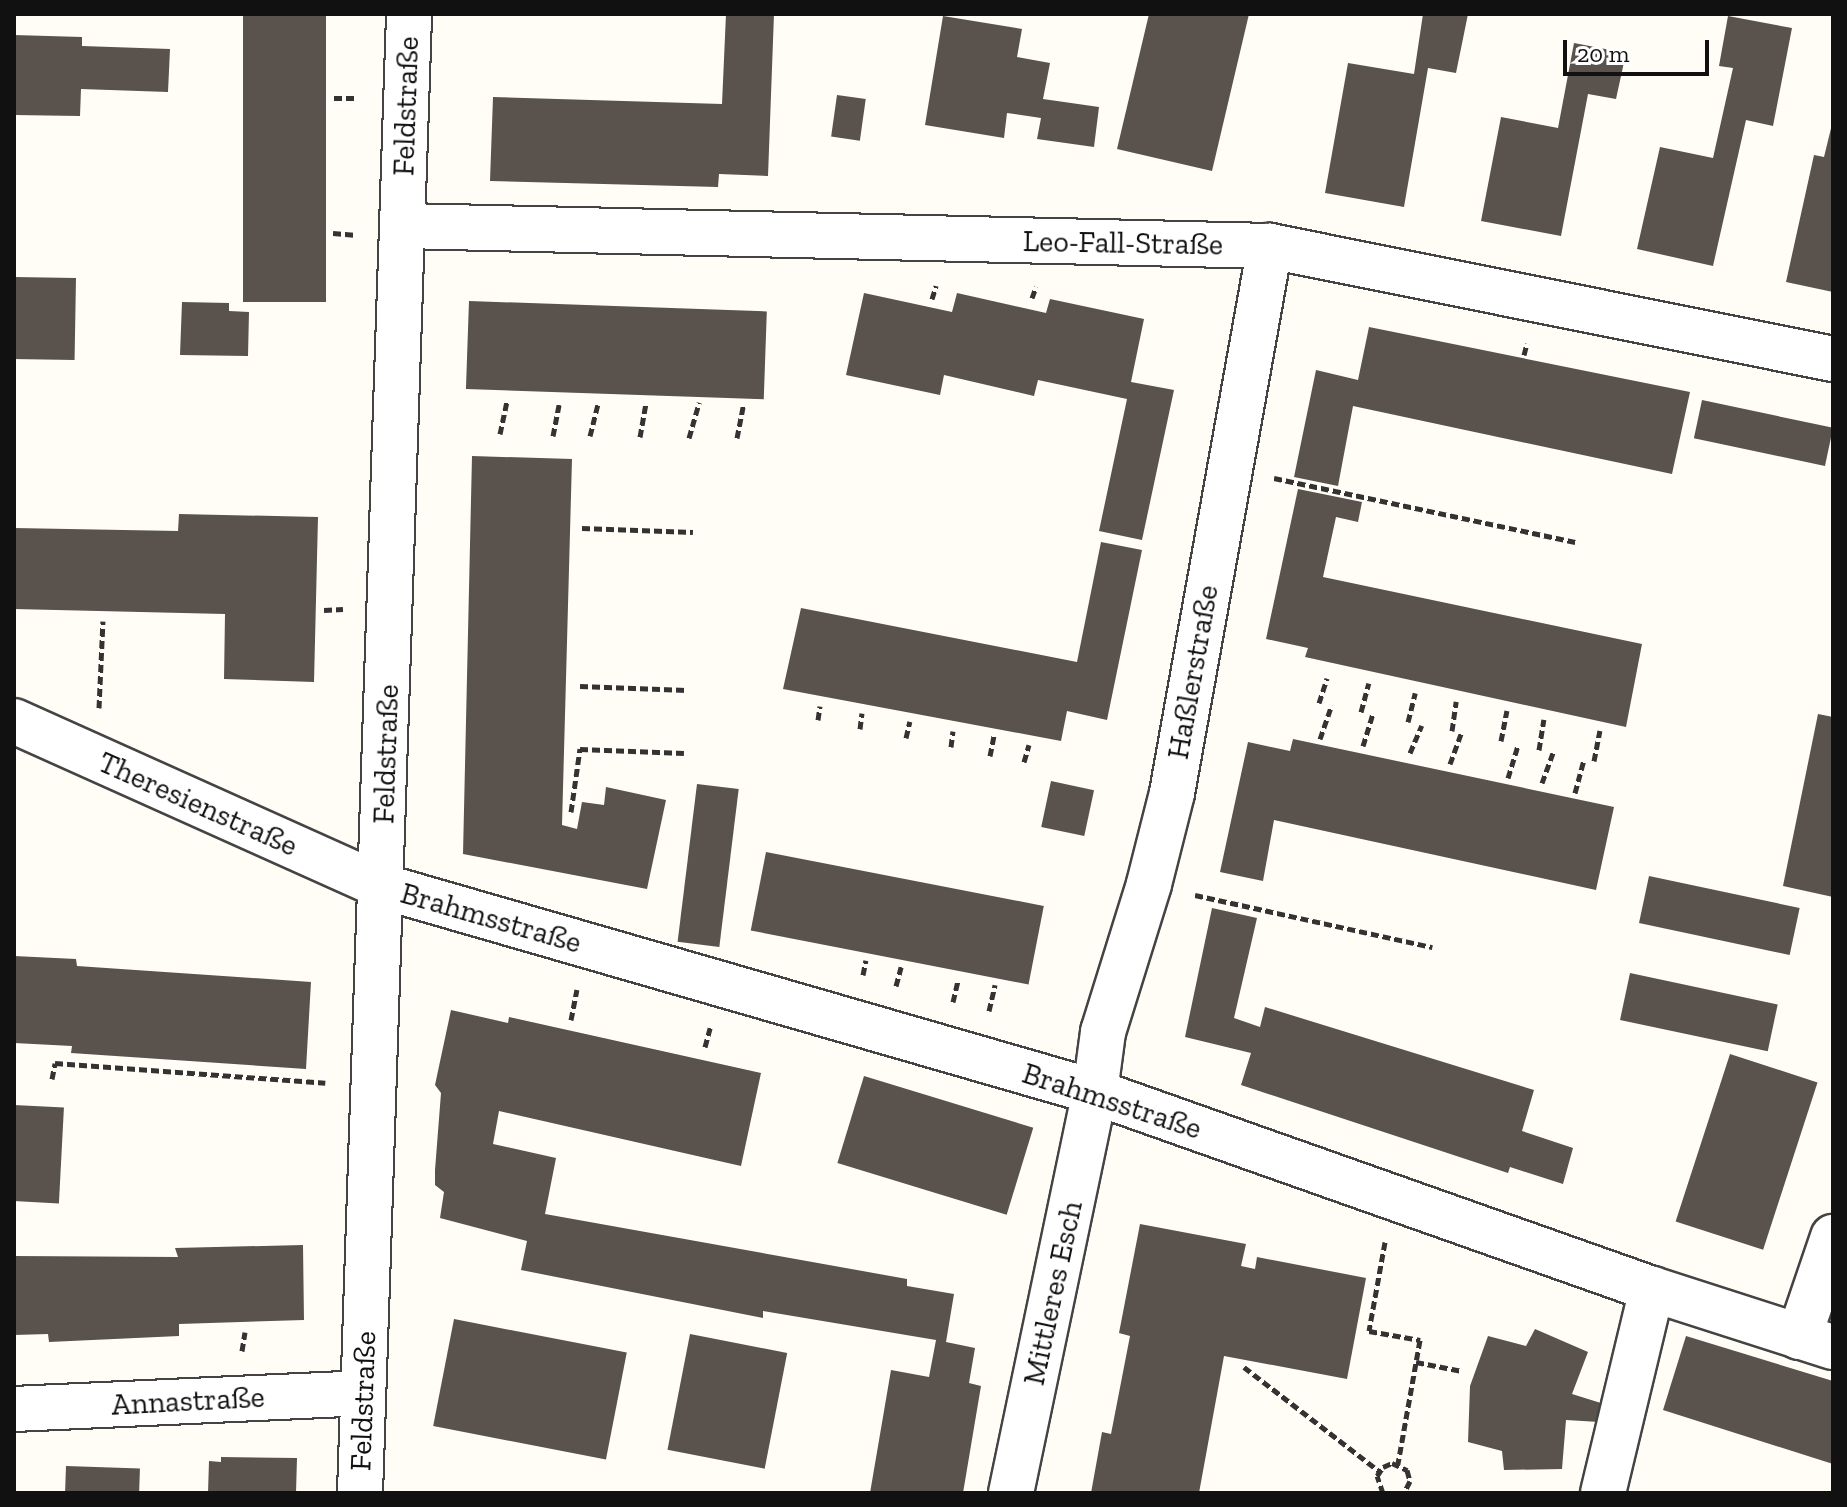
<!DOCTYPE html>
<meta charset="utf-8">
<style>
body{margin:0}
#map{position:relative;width:1847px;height:1507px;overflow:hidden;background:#fffdf5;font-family:"Zilla Slab",serif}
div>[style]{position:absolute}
.building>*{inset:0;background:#5a524d;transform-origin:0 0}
.path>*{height:5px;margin-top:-2.5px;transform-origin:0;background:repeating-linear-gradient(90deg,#333 0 8px,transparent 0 12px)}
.roads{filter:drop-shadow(2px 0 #444) drop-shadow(-2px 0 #444) drop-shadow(0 2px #444) drop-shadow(0 -2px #444)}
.street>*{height:44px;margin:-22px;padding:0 22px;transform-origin:22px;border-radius:22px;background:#fff}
span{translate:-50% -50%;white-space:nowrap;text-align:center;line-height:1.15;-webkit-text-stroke:8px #fff;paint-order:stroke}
.street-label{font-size:30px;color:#111}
.frame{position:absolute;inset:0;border:16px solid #111;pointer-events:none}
.scale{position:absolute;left:1563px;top:40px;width:146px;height:36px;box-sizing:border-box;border:4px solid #111;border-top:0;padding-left:10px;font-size:24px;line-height:28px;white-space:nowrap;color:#111;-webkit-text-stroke:6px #fff;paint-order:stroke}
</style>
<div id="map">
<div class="building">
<i style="left:243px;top:14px;width:83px;height:288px"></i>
<i style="clip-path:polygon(726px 14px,774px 14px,768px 176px,719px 174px,718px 187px,490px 181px,493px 97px,722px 104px)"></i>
<i style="clip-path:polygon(1149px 14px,1249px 14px,1212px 171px,1117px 149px)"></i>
<i style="clip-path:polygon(1423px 14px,1468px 14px,1456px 73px,1428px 68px,1404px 207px,1325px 193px,1348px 63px,1414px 74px)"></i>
<i style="clip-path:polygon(943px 16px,1022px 29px,1017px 57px,1050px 63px,1043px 99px,1099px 107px,1094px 147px,1037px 139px,1041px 118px,1007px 113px,1004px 138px,925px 125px)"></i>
<i style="clip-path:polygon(1728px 16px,1792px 28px,1773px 126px,1746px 120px,1713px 266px,1637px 249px,1660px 147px,1713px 158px,1733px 68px,1719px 66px)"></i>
<i style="clip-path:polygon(14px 35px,82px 37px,82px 46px,170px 49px,168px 92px,81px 89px,80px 116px,14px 115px)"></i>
<i style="clip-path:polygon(1574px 43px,1626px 53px,1616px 99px,1588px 94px,1561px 236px,1481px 221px,1501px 117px,1558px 128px)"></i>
<i style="left:837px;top:95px;width:29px;height:42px;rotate:8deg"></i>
<i style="clip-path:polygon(1833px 120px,1833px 292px,1786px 282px,1814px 155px,1824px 157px)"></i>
<i style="left:14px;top:277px;width:62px;height:82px;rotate:1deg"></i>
<i style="clip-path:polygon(864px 293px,952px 312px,957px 293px,1046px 313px,1050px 299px,1144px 319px,1131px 382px,1174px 390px,1142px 540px,1099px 531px,1127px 399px,1038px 380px,1034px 396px,944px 375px,940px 395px,846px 375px)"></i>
<i style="left:469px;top:301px;width:298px;height:88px;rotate:2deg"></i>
<i style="clip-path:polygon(182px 302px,229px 303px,229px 311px,249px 312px,248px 356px,180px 355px)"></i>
<i style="clip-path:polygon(1369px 327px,1690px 392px,1672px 474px,1353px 406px,1338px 486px,1294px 477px,1316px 370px,1358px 380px)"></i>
<i style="left:1702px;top:400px;width:134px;height:39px;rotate:12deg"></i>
<i style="clip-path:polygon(472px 456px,572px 459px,562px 825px,577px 829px,582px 802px,604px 805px,606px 787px,666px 800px,647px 889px,463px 854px)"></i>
<i style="clip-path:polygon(1298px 489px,1362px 502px,1358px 522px,1336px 517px,1323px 577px,1642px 644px,1626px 727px,1305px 657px,1308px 648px,1266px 639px)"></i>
<i style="clip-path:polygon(179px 514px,318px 517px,314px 682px,224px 679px,225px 614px,14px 609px,14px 528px,178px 531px)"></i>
<i style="clip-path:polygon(1101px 542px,1142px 550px,1107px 720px,1067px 711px,1061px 741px,783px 689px,801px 608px,1077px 662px)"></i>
<i style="clip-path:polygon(1818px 714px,1833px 717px,1833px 897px,1783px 886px)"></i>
<i style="clip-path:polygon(1293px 739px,1614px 807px,1596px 890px,1274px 820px,1263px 881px,1220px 872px,1248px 742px,1290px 751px)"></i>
<i style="left:1051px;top:781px;width:44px;height:47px;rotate:12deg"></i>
<i style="left:697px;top:784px;width:42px;height:159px;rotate:7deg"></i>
<i style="left:766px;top:852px;width:283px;height:80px;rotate:11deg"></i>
<i style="left:1649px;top:876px;width:154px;height:48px;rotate:12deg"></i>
<i style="clip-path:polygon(1212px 908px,1257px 918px,1234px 1018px,1260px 1027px,1265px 1007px,1534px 1090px,1522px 1131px,1573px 1148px,1563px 1184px,1510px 1167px,1508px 1173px,1241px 1085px,1251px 1053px,1185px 1037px)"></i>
<i style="clip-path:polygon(14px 956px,76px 959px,77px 966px,311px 982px,306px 1069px,71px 1053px,72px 1046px,14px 1043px)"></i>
<i style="left:1630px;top:973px;width:151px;height:48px;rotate:12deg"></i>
<i style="clip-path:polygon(451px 1010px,508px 1023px,509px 1017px,761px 1073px,741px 1166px,499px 1111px,493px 1144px,556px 1158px,545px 1214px,907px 1279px,907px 1286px,954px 1294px,946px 1342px,975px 1348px,969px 1383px,981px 1386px,963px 1493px,870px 1493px,891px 1370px,929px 1377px,936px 1340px,763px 1311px,763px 1318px,521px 1270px,527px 1241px,440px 1218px,444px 1192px,435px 1185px,435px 1170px,441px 1093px,435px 1085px)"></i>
<i style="left:1730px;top:1054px;width:92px;height:176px;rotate:18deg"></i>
<i style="left:864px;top:1076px;width:177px;height:91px;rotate:17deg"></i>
<i style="left:14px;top:1105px;width:50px;height:96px;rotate:3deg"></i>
<i style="clip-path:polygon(1140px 1224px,1246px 1244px,1241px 1266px,1255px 1269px,1257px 1257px,1366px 1278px,1347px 1379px,1224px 1356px,1199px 1493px,1091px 1493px,1102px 1432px,1111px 1434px,1130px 1336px,1119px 1333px)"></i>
<i style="clip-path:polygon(303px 1245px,304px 1320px,179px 1324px,179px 1336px,49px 1342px,48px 1334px,14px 1335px,14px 1256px,178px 1257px,175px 1248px)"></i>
<i style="left:454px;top:1319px;width:176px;height:109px;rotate:11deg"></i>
<i style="clip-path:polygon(1535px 1329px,1588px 1352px,1572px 1394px,1604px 1404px,1599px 1422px,1566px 1420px,1562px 1469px,1504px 1470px,1502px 1451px,1468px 1442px,1470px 1386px,1488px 1336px,1526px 1346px)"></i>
<i style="left:690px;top:1334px;width:99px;height:118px;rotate:11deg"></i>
<i style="clip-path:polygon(1686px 1336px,1833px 1381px,1833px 1464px,1663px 1410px)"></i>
<i style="clip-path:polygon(221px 1457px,297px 1458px,296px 1493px,208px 1493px,209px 1461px,221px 1462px)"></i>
<i style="left:66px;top:1466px;width:74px;height:27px;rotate:2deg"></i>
</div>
<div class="path">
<i style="left:334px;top:98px;width:24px"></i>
<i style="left:333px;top:233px;width:21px;rotate:5deg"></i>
<i style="left:1032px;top:298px;width:12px;rotate:-70deg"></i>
<i style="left:932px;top:299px;width:14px;rotate:-73deg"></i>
<i style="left:1524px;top:355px;width:12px;rotate:-76deg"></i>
<i style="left:500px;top:434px;width:34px;rotate:-78deg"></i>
<i style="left:553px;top:436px;width:32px;rotate:-79deg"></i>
<i style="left:590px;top:436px;width:34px;rotate:-76deg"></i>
<i style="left:640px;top:437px;width:35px;rotate:-80deg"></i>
<i style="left:689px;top:438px;width:37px;rotate:-74deg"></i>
<i style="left:737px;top:438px;width:33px;rotate:-79deg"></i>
<i style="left:1274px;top:478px;width:308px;rotate:12deg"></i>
<i style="left:582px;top:528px;width:111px;rotate:2.1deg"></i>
<i style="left:324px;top:610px;width:19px;rotate:-3deg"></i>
<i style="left:580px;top:686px;width:107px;rotate:2.1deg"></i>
<i style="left:1319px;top:703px;width:26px;rotate:-72deg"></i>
<i style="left:99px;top:708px;width:87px;rotate:-87.4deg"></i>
<i style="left:1361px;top:712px;width:30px;rotate:-75deg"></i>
<i style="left:818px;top:720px;width:14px;rotate:-82deg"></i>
<i style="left:1408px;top:722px;width:30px;rotate:-76deg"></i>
<i style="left:860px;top:729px;width:16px;rotate:-83deg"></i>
<i style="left:1452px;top:731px;width:30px;rotate:-82deg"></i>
<i style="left:906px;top:738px;width:17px;rotate:-77deg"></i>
<i style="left:1320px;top:739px;width:36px;rotate:-71deg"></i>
<i style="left:1501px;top:741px;width:31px;rotate:-79deg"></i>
<i style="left:1363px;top:746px;width:34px;rotate:-73deg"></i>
<i style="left:951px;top:747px;width:16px;rotate:-83deg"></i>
<i style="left:1539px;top:750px;width:31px;rotate:-81deg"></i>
<i style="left:1410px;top:753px;width:30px;rotate:-67deg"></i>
<i style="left:990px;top:756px;width:21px;rotate:-79deg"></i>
<i style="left:1594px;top:761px;width:31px;rotate:-79deg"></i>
<i style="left:1024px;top:762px;width:18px;rotate:-74deg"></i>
<i style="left:1450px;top:764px;width:33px;rotate:-70deg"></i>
<i style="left:1508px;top:778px;width:34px;rotate:-73deg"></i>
<i style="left:1542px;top:783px;width:32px;rotate:-70deg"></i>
<i style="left:1575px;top:793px;width:35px;rotate:-75deg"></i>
<i style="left:571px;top:812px;width:64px;rotate:-81.9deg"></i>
<i style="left:580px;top:749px;width:104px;rotate:2.2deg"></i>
<i style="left:1195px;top:895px;width:243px;rotate:12.4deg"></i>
<i style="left:863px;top:975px;width:15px;rotate:-79deg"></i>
<i style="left:896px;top:986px;width:20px;rotate:-75deg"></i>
<i style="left:953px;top:1002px;width:23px;rotate:-77deg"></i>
<i style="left:989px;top:1011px;width:27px;rotate:-77deg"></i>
<i style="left:571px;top:1020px;width:31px;rotate:-79deg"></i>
<i style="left:705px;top:1047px;width:20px;rotate:-75deg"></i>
<i style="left:52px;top:1079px;width:16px;rotate:-79deg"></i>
<i style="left:55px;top:1063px;width:271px;rotate:4.2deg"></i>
<i style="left:1385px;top:1242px;width:90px;rotate:100.2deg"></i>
<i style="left:1369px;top:1331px;width:52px;rotate:10deg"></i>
<i style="left:1420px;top:1340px;width:126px;rotate:100.1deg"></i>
<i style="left:242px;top:1351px;width:19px;rotate:-81deg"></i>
<i style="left:1416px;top:1362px;width:47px;rotate:11.1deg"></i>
<i style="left:1244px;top:1367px;width:170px;rotate:37.6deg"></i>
<i style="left:1383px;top:1493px;width:18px;rotate:-109deg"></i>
<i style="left:1377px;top:1476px;width:11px;rotate:-56deg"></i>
<i style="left:1383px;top:1467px;width:10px;rotate:-24deg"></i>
<i style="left:1392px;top:1463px;width:17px;rotate:25deg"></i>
<i style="left:1407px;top:1470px;width:11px;rotate:75deg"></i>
<i style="left:1410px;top:1481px;width:13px;rotate:117deg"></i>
</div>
<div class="roads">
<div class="street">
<i style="left:403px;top:226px;width:867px;rotate:1.32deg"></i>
<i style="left:1270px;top:246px;width:574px;rotate:11.35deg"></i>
<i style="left:14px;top:721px;width:402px;rotate:24.2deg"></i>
<i style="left:381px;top:886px;width:743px;rotate:16.09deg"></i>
<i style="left:1095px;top:1092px;width:591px;rotate:19.48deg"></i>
<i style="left:1652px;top:1289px;width:190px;rotate:17.8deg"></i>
<i style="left:1799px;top:1337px;width:106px;rotate:-71.2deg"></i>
<i style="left:14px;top:1409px;width:348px;rotate:-2.6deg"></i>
<i style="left:360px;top:1493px;width:1480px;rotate:-88.1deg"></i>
<i style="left:1011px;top:1493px;width:410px;rotate:-78.2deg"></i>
<i style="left:1095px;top:1092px;width:61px;rotate:-82.4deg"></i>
<i style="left:1103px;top:1032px;width:155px;rotate:-72.7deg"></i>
<i style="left:1149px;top:884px;width:94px;rotate:-75.8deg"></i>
<i style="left:1172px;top:793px;width:556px;rotate:-79.84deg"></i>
<i style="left:1603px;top:1493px;width:210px;rotate:-76.5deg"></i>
</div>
</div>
<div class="street-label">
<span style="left:406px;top:106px;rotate:-88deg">Feldstraße</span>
<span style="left:1123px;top:243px;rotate:1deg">Leo-Fall-Straße</span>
<span style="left:1193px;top:672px;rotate:-80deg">Haßlerstraße</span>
<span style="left:386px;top:754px;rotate:-88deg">Feldstraße</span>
<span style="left:198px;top:804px;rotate:24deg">Theresienstraße</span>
<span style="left:491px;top:918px;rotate:16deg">Brahmsstraße</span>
<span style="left:1112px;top:1101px;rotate:18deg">Brahmsstraße</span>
<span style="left:1053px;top:1293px;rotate:-78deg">Mittleres Esch</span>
<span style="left:188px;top:1401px;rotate:-3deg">Annastraße</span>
<span style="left:363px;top:1401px;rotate:-88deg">Feldstraße</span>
</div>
<div class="frame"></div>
<div class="scale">20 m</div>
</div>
